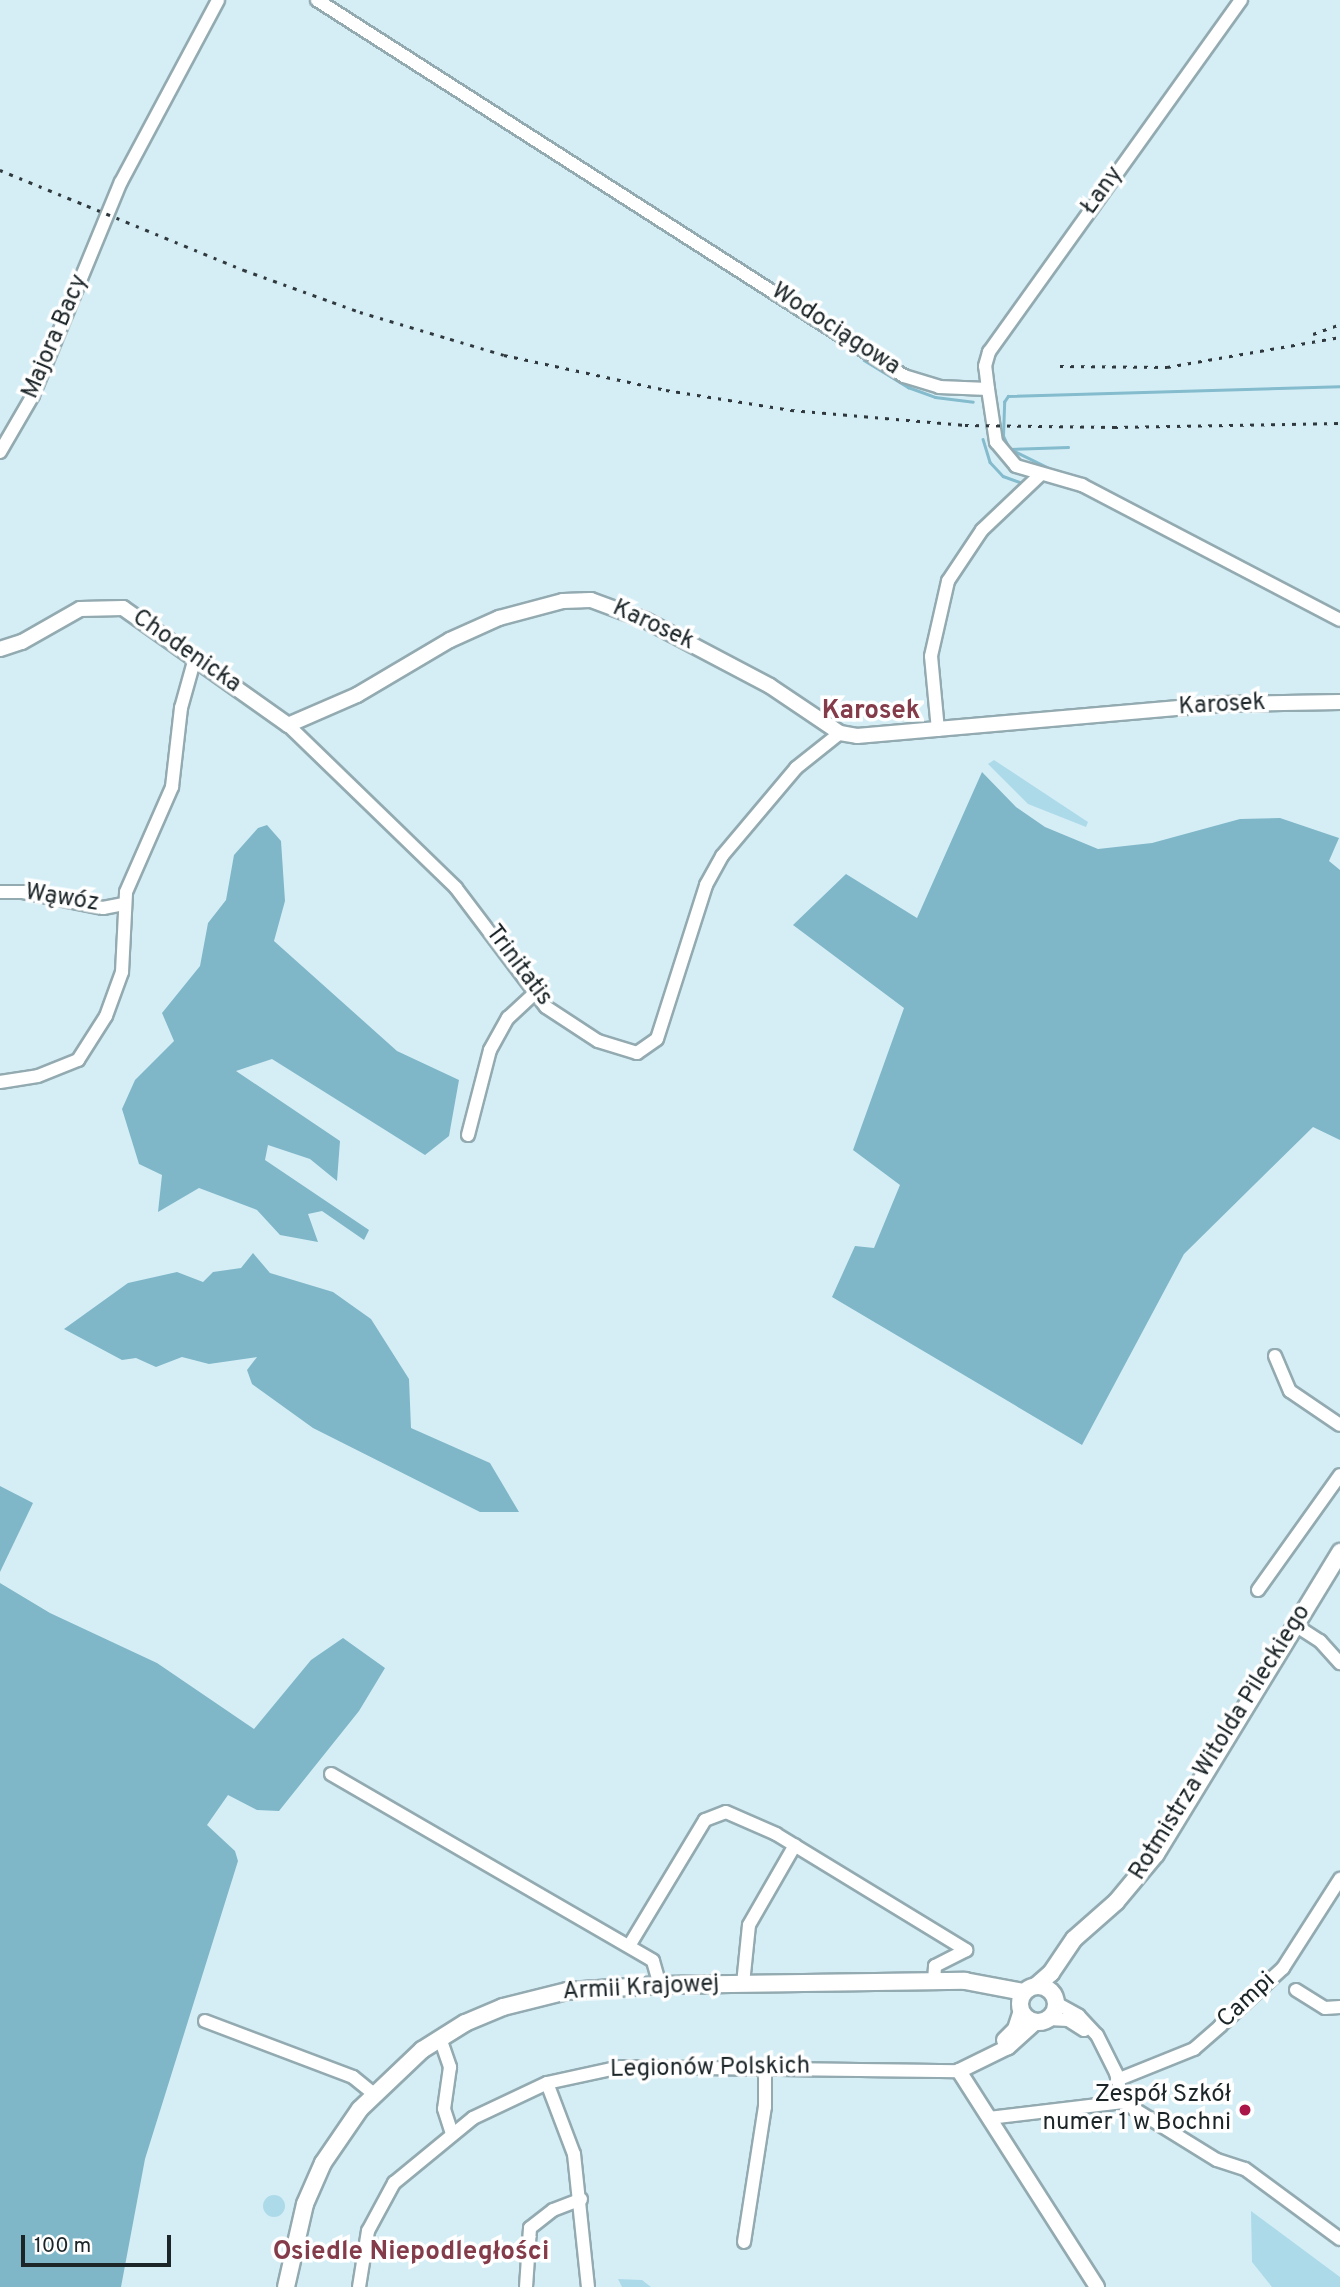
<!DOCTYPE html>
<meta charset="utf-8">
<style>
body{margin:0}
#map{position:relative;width:1340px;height:2287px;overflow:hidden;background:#d5eef6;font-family:Overpass,sans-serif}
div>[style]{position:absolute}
.green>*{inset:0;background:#addae9}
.round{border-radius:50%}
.forest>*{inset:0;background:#7fb7c8}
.stream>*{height:2.5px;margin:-1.25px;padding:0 1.25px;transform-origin:1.25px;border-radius:1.25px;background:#84bbcd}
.roads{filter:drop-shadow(2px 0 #93aab1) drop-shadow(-2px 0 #93aab1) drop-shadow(0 2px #93aab1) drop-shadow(0 -2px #93aab1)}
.minor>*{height:12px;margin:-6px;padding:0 6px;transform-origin:6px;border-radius:6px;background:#fff}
.tertiary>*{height:14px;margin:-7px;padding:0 7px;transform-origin:7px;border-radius:7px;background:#fff}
.secondary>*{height:16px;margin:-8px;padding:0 8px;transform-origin:8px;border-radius:8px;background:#fff}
.secondary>.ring{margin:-8px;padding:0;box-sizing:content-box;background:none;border:16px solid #fff;border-radius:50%}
.rail>*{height:2.5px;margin-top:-1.25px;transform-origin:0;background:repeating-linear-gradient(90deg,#2f393d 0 3.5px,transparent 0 10.5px)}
.dots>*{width:19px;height:19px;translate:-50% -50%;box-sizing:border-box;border:4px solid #fff;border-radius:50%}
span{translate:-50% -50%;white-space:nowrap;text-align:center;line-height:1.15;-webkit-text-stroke:7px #fff;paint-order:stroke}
.street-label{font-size:24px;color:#1c2528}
.poi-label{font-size:24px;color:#1c2528}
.right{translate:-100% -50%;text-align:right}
.neighbourhood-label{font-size:26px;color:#843c4a;font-weight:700}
.scale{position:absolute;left:21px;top:2235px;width:150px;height:32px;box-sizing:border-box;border:4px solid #1c2528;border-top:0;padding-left:9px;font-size:21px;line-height:24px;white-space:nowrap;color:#1c2528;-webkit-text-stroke:5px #fff;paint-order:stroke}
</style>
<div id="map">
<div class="green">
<i style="clip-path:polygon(994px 760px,1088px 822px,1086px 827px,1028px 804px,988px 764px)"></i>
<i class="round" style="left:263px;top:2195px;width:22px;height:22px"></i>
<i style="clip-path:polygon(1251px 2211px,1340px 2277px,1340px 2287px,1272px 2287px,1252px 2262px)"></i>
<i style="clip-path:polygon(618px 2279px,642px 2280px,651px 2287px,622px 2287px)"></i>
</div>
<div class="forest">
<i style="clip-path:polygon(982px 772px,1016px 807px,1045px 827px,1098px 849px,1152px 843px,1240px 819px,1280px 818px,1339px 838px,1329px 861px,1340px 870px,1340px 1140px,1313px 1127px,1184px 1254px,1082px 1445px,832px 1297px,855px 1246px,874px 1248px,900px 1185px,853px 1150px,904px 1008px,793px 925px,846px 874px,917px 918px)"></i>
<i style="clip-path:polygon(267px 825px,281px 841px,285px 901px,274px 941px,397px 1051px,459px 1080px,449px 1136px,425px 1155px,272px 1059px,236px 1071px,340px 1141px,337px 1181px,310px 1159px,268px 1145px,265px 1160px,369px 1230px,364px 1240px,322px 1211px,308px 1214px,318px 1242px,280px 1235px,257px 1210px,199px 1188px,158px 1212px,162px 1175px,139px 1164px,122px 1109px,135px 1080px,174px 1041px,162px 1013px,200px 966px,208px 923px,226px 900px,234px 855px,258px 828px)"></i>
<i style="clip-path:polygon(253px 1253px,270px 1273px,333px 1292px,371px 1319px,409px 1379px,411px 1428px,490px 1463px,519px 1512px,480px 1512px,313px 1428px,252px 1384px,247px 1370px,257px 1357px,209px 1364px,182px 1357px,156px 1367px,136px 1358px,122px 1360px,64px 1329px,128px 1283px,177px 1272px,203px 1282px,213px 1272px,241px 1268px)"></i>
<i style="clip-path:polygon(0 1486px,33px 1503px,0 1572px)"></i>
<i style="clip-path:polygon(0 1583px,50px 1613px,157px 1663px,254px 1729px,311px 1660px,343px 1638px,385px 1668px,359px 1711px,279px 1811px,257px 1810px,228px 1795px,207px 1825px,235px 1851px,238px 1861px,145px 2159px,121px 2287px,0 2287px)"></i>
</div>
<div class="stream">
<i style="left:864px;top:360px;width:52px;rotate:31.5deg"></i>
<i style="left:908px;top:387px;width:29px;rotate:20deg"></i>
<i style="left:935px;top:397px;width:38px;rotate:7deg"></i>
<i style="left:983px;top:439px;width:24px;rotate:73deg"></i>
<i style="left:990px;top:462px;width:19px;rotate:47deg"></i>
<i style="left:1003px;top:476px;width:20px;rotate:20deg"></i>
<i style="left:1009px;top:449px;width:59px;rotate:-1.9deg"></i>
<i style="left:1052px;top:470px;width:48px;rotate:-154deg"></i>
<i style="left:1009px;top:449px;width:14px;rotate:-115deg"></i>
<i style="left:1003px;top:436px;width:34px;rotate:-88deg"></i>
<i style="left:1004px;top:402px;width:7px;rotate:-56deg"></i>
<i style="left:1008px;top:396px;width:332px;rotate:-1.7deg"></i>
</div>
<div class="roads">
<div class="minor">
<i style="left:317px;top:0;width:697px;rotate:32.64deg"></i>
<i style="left:904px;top:376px;width:37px;rotate:17deg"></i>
<i style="left:939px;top:387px;width:49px;rotate:2.3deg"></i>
<i style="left:988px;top:389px;width:54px;rotate:81.4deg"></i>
<i style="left:996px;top:442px;width:31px;rotate:50deg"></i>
<i style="left:1016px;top:466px;width:69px;rotate:16.1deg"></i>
<i style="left:1082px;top:485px;width:291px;rotate:27.6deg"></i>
<i style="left:988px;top:389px;width:23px;rotate:-97deg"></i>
<i style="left:985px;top:366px;width:15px;rotate:-74deg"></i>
<i style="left:989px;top:352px;width:433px;rotate:-54.4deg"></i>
<i style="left:0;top:452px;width:66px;rotate:-59.9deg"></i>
<i style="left:33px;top:395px;width:230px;rotate:-67.6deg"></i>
<i style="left:121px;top:182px;width:206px;rotate:-61.9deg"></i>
<i style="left:288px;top:725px;width:234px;rotate:44.1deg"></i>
<i style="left:456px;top:888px;width:149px;rotate:52.9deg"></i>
<i style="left:546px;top:1007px;width:62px;rotate:33.2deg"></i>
<i style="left:598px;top:1041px;width:41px;rotate:17.1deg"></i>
<i style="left:637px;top:1053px;width:24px;rotate:-35deg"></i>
<i style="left:657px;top:1039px;width:162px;rotate:-72.3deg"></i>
<i style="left:706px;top:885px;width:33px;rotate:-61deg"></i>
<i style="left:722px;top:856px;width:115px;rotate:-49.9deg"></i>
<i style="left:796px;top:768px;width:56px;rotate:-38.5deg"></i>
<i style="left:938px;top:730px;width:74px;rotate:-95.4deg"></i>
<i style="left:931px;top:656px;width:77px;rotate:-77.2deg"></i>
<i style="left:948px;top:581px;width:61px;rotate:-56.3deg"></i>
<i style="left:982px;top:530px;width:80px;rotate:-43.5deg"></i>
<i style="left:0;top:892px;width:23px"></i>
<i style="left:23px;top:892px;width:82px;rotate:11.3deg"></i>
<i style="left:103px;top:908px;width:21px;rotate:-11deg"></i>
<i style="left:0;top:1082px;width:38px;rotate:-9deg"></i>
<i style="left:38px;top:1076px;width:43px;rotate:-21.8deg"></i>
<i style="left:78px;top:1060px;width:52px;rotate:-57.5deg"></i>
<i style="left:106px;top:1016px;width:47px;rotate:-70deg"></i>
<i style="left:122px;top:972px;width:80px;rotate:-87.1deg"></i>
<i style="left:126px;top:892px;width:115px;rotate:-66.3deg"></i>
<i style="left:172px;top:787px;width:80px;rotate:-83.5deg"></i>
<i style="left:181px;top:708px;width:52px;rotate:-74.4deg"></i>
<i style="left:468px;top:1135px;width:88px;rotate:-75.5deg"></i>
<i style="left:490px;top:1050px;width:37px;rotate:-61deg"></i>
<i style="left:508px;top:1018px;width:37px;rotate:-43deg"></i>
<i style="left:1275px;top:1356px;width:38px;rotate:67deg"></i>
<i style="left:1290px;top:1391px;width:60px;rotate:34.2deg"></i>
<i style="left:1258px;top:1590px;width:141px;rotate:-54.5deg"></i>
<i style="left:1295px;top:1625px;width:30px;rotate:33deg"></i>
<i style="left:1320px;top:1641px;width:30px;rotate:48deg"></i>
<i style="left:331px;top:1774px;width:372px;rotate:30.1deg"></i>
<i style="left:653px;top:1961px;width:25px;rotate:74deg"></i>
<i style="left:629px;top:1946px;width:147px;rotate:-58.9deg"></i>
<i style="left:705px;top:1820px;width:22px;rotate:-21deg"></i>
<i style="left:726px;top:1812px;width:55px;rotate:23.7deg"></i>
<i style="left:776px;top:1834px;width:223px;rotate:31.4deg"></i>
<i style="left:934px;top:1981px;width:15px;rotate:-86deg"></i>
<i style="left:935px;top:1966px;width:35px;rotate:-27deg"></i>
<i style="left:743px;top:1984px;width:59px;rotate:-84.2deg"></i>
<i style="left:749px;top:1925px;width:92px;rotate:-60.1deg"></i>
<i style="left:1296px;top:1990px;width:34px;rotate:32deg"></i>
<i style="left:1325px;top:2008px;width:15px;rotate:-4deg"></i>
<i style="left:1056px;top:2003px;width:26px;rotate:29deg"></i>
<i style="left:1079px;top:2016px;width:26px;rotate:47deg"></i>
<i style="left:1097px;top:2035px;width:42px;rotate:63.4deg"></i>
<i style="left:1116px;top:2073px;width:30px;rotate:76deg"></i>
<i style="left:1123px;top:2102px;width:110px;rotate:31.7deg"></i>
<i style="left:1217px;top:2160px;width:29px;rotate:18deg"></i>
<i style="left:1245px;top:2169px;width:118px;rotate:36.4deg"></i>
<i style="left:1049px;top:2019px;width:19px;rotate:3deg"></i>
<i style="left:1068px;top:2020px;width:19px;rotate:32deg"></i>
<i style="left:205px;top:2021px;width:158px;rotate:20.7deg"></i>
<i style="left:353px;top:2077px;width:26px;rotate:39deg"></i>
<i style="left:440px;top:2038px;width:31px;rotate:71deg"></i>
<i style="left:450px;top:2067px;width:42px;rotate:98.1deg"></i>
<i style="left:444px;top:2109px;width:25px;rotate:72deg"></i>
<i style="left:1117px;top:2080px;width:83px;rotate:-21.9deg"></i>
<i style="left:1194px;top:2049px;width:35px;rotate:-41deg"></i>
<i style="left:1220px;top:2026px;width:86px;rotate:-42.6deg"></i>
<i style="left:1283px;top:1968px;width:106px;rotate:-57.4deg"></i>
<i style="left:547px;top:2083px;width:76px;rotate:69.2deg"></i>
<i style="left:574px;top:2154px;width:134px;rotate:84deg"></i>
<i style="left:989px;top:2118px;width:135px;rotate:-6.8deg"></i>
<i style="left:744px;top:2242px;width:137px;rotate:-81.2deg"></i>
<i style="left:765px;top:2107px;width:39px;rotate:-90deg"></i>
<i style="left:359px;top:2287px;width:57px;rotate:-80.9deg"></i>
<i style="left:368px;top:2231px;width:55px;rotate:-61.6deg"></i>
<i style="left:394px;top:2183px;width:102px;rotate:-39.4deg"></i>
<i style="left:473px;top:2118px;width:82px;rotate:-25.3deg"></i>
<i style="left:547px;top:2083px;width:76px;rotate:-12.2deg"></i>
<i style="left:621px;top:2067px;width:338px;rotate:0.7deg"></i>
<i style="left:526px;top:2287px;width:59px;rotate:-86.1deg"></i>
<i style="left:530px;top:2228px;width:29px;rotate:-38deg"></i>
<i style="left:553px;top:2210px;width:30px;rotate:-21deg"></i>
</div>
<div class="tertiary">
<i style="left:0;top:649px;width:23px;rotate:-18deg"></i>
<i style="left:22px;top:642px;width:67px;rotate:-29.6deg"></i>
<i style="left:80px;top:609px;width:43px;rotate:-1.3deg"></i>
<i style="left:123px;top:608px;width:202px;rotate:35.3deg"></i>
<i style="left:288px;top:725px;width:75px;rotate:-23.5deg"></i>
<i style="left:357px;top:695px;width:108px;rotate:-30.6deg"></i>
<i style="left:450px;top:640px;width:54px;rotate:-24.2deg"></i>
<i style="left:499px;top:618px;width:66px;rotate:-14.9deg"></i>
<i style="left:563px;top:601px;width:28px;rotate:-2deg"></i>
<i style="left:591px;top:600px;width:58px;rotate:20.3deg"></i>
<i style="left:645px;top:620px;width:141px;rotate:27.8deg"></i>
<i style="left:770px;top:686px;width:84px;rotate:33.9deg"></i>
<i style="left:840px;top:733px;width:17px;rotate:10deg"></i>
<i style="left:857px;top:736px;width:366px;rotate:-5deg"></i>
<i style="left:1222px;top:704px;width:118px;rotate:-1deg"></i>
<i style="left:1036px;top:2022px;width:38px;rotate:138deg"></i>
<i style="left:1008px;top:2047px;width:55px;rotate:153.9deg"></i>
<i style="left:959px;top:2071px;width:256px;rotate:57.4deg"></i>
<i style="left:1004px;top:2040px;width:16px;rotate:-45deg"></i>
<i style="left:1015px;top:2029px;width:19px;rotate:-72deg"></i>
</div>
<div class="secondary">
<i class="ring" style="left:1020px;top:1986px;width:20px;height:20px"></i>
<i style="left:1036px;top:1986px;width:20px;rotate:-41deg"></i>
<i style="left:1051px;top:1973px;width:41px;rotate:-55.9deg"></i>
<i style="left:1074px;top:1939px;width:56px;rotate:-41.4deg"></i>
<i style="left:1116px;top:1902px;width:62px;rotate:-50.2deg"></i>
<i style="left:1156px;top:1854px;width:354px;rotate:-58.6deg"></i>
<i style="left:286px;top:2287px;width:85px;rotate:-77.1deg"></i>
<i style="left:305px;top:2204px;width:45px;rotate:-66.3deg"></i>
<i style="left:323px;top:2163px;width:65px;rotate:-55.6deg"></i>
<i style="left:360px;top:2109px;width:86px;rotate:-43.6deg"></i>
<i style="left:422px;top:2050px;width:51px;rotate:-32.1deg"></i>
<i style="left:465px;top:2023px;width:41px;rotate:-22.8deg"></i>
<i style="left:503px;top:2007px;width:66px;rotate:-14deg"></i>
<i style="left:567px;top:1991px;width:93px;rotate:-3.7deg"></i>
<i style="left:660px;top:1985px;width:305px;rotate:-0.8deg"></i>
<i style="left:965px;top:1981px;width:60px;rotate:10.6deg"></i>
</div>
</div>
<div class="rail">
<i style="left:0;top:170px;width:264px;rotate:22.3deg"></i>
<i style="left:244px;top:270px;width:123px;rotate:19.9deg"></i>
<i style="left:360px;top:312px;width:150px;rotate:16.6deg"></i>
<i style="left:504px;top:355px;width:166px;rotate:12.2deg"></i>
<i style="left:666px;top:390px;width:127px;rotate:9.1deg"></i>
<i style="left:791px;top:410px;width:175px;rotate:4.9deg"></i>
<i style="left:965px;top:425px;width:149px;rotate:0.8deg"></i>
<i style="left:1114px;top:427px;width:226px;rotate:-1deg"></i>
<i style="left:1313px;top:334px;width:29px;rotate:-20deg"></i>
<i style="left:1060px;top:366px;width:107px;rotate:0.5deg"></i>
<i style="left:1167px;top:367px;width:176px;rotate:-9.8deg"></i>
</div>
<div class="dots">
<i style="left:1245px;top:2110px;background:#aa1647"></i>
</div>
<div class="street-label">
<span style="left:1103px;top:191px;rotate:-54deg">Łany</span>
<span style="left:835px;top:330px;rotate:33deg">Wodociągowa</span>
<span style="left:56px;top:337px;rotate:-67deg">Majora Bacy</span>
<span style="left:653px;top:626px;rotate:25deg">Karosek</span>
<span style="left:186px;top:652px;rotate:35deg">Chodenicka</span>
<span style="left:1222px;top:706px;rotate:-3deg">Karosek</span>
<span style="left:62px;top:899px;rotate:9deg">Wąwóz</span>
<span style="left:518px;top:966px;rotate:53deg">Trinitatis</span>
<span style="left:1221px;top:1743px;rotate:-58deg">Rotmistrza Witolda Pileckiego</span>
<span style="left:641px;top:1989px;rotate:-3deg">Armii Krajowej</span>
<span style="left:1247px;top:2001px;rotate:-43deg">Campi</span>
<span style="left:710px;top:2069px;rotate:-1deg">Legionów Polskich</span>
</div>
<div class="poi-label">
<span class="right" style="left:1231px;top:2110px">Zespół Szkół<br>numer 1 w Bochni</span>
</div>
<div class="neighbourhood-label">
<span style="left:871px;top:712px">Karosek</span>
<span style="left:411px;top:2253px">Osiedle Niepodległości</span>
</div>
<div class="scale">100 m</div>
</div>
